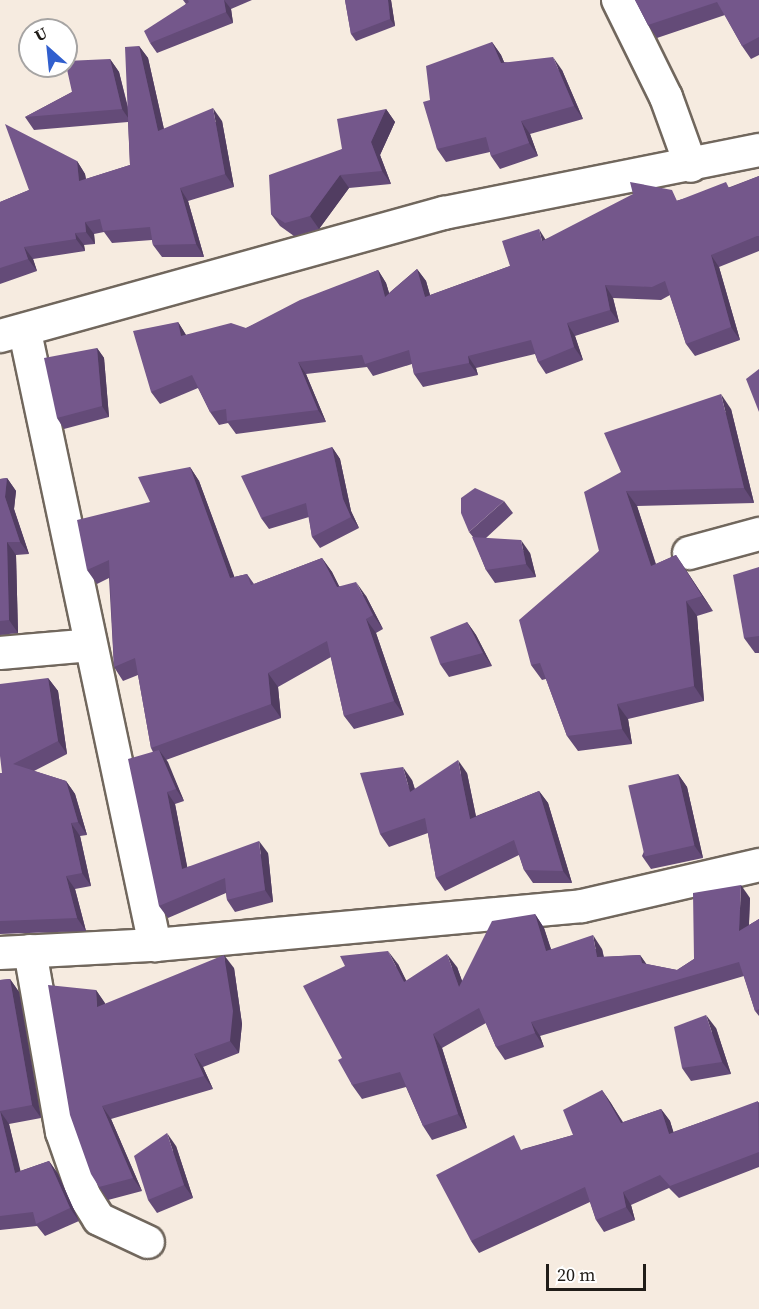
<!DOCTYPE html>
<style>
body{margin:0}
#map{position:relative;width:759px;height:1309px;overflow:hidden;background:#f6ebe0;font-family:"Source Serif 4",serif}
div>[style]{position:absolute}
.roads{filter:drop-shadow(2px 0 #71675d) drop-shadow(-2px 0 #71675d) drop-shadow(0 2px #71675d) drop-shadow(0 -2px #71675d)}
.street>*{height:32px;margin:-16px;padding:0 16px;transform-origin:16px;border-radius:16px;background:#fff}
.wall>*{inset:0;background:#644b78}
.shaded-wall>*{inset:0;background:#513d61}
.building>*{inset:0;background:#74578b;transform-origin:0 0}
span{translate:-50% -50%;white-space:nowrap;text-align:center;line-height:1.15;-webkit-text-stroke:6px #fff;paint-order:stroke}
.north{position:absolute;left:18px;top:18px;width:60px;height:60px;box-sizing:border-box;background:#fff;border:2px solid #a6a4a3;border-radius:50%;rotate:333deg;font-size:16px;font-weight:700;line-height:24px;text-align:center;color:#201c18}
.north::after{content:'';display:block;margin:auto;width:21px;height:27px;background:#315fce;clip-path:polygon(50% 0,100% 100%,50% 72%,0 100%)}
.scale{position:absolute;left:546px;top:1264px;width:100px;height:27px;box-sizing:border-box;border:3px solid #201c18;border-top:0;padding-left:8px;font-size:18px;line-height:21px;white-space:nowrap;color:#201c18;-webkit-text-stroke:4px #fff;paint-order:stroke}
</style>
<div id="map">
<div class="roads">
<div class="street">
<i style="left:618px;top:0;width:108px;rotate:63.7deg"></i>
<i style="left:666px;top:97px;width:73px;rotate:70.1deg"></i>
<i style="left:25px;top:332px;width:627px;rotate:78.03deg"></i>
<i style="left:0;top:336px;width:461px;rotate:-15.5deg"></i>
<i style="left:444px;top:213px;width:321px;rotate:-11.3deg"></i>
<i style="left:689px;top:553px;width:73px;rotate:-15.2deg"></i>
<i style="left:0;top:653px;width:91px;rotate:-5deg"></i>
<i style="left:30px;top:951px;width:184px;rotate:80deg"></i>
<i style="left:62px;top:1132px;width:67px;rotate:70.8deg"></i>
<i style="left:84px;top:1195px;width:28px;rotate:58deg"></i>
<i style="left:99px;top:1219px;width:54px;rotate:25.1deg"></i>
<i style="left:0;top:953px;width:155px;rotate:-3deg"></i>
<i style="left:155px;top:945px;width:429px;rotate:-5.2deg"></i>
<i style="left:582px;top:906px;width:182px;rotate:-13deg"></i>
</div>
</div>
<div class="wall">
<i style="clip-path:polygon(183px 0,252px 0,231px 9px,233px 23px,157px 53px,150px 43px,186px 4px)"></i>
<i style="clip-path:polygon(345px 0,391px 0,395px 26px,356px 41px,351px 34px)"></i>
<i style="clip-path:polygon(635px 0,759px 0,759px 55px,751px 59px,742px 46px,725px 15px,657px 38px,648px 25px)"></i>
<i style="clip-path:polygon(492px 42px,501px 55px,504px 62px,562px 70px,583px 119px,530px 134px,538px 156px,500px 169px,491px 156px,490px 152px,446px 162px,437px 149px,430px 100px)"></i>
<i style="clip-path:polygon(139px 46px,148px 58px,164px 129px,222px 121px,234px 187px,188px 201px,204px 257px,162px 257px,153px 245px,152px 240px,112px 243px,104px 232px,94px 234px,95px 244px,84px 245px,85px 251px,33px 259px,37px 271px,0 284px,0 202px,29px 190px,77px 161px,85px 174px,86px 179px,130px 165px,128px 122px,34px 130px,25px 117px,72px 92px,110px 59px,119px 72px,128px 107px)"></i>
<i style="clip-path:polygon(386px 109px,395px 122px,380px 155px,391px 184px,349px 188px,319px 229px,294px 236px,280px 226px,271px 214px)"></i>
<i style="clip-path:polygon(759px 176px,759px 251px,719px 267px,740px 340px,695px 356px,686px 344px,670px 295px,661px 300px,613px 298px,619px 322px,575px 336px,583px 360px,546px 374px,538px 362px,535px 354px,476px 368px,478px 375px,423px 387px,414px 374px,412px 364px,373px 376px,367px 367px,306px 374px,326px 422px,236px 434px,228px 423px,219px 425px,210px 412px,198px 388px,160px 404px,151px 392px,178px 322px,186px 335px,246px 328px,378px 270px,386px 283px,389px 293px,417px 269px,426px 281px,430px 295px,510px 266px,546px 239px,679px 200px,730px 187px)"></i>
<i style="clip-path:polygon(97px 348px,104px 358px,109px 417px,64px 429px,57px 418px)"></i>
<i style="clip-path:polygon(731px 409px,754px 503px,637px 506px,656px 564px,676px 555px,713px 611px,697px 616px,704px 701px,628px 719px,632px 744px,578px 751px,567px 736px,546px 679px,542px 680px,531px 665px,599px 551px,621px 472px)"></i>
<i style="clip-path:polygon(332px 447px,340px 459px,351px 511px,359px 528px,320px 548px,312px 537px,309px 517px,269px 529px,261px 518px)"></i>
<i style="clip-path:polygon(190px 467px,199px 481px,234px 577px,247px 574px,254px 584px,322px 558px,332px 572px,339px 586px,366px 596px,383px 629px,376px 633px,404px 715px,354px 729px,344px 716px,331px 657px,278px 687px,281px 718px,166px 760px,184px 801px,175px 804px,187px 867px,268px 853px,273px 902px,235px 912px,227px 900px,226px 893px,168px 918px,159px 906px,153px 752px,151px 748px,138px 675px,123px 681px,114px 667px,109px 578px,97px 584px,87px 570px,150px 502px)"></i>
<i style="clip-path:polygon(7px 478px,16px 491px,14px 509px,29px 554px,16px 555px,18px 633px,0 635px,0 479px)"></i>
<i style="clip-path:polygon(504px 501px,513px 513px,486px 538px,530px 553px,536px 577px,495px 583px,486px 570px,473px 537px,469px 532px)"></i>
<i style="clip-path:polygon(759px 567px,759px 653px,755px 653px,744px 638px)"></i>
<i style="clip-path:polygon(467px 622px,476px 635px,492px 666px,449px 677px,440px 664px)"></i>
<i style="clip-path:polygon(48px 678px,58px 691px,67px 754px,34px 771px,66px 781px,75px 794px,87px 835px,80px 836px,91px 886px,75px 889px,86px 931px,0 934px,0 773px,2px 773px)"></i>
<i style="clip-path:polygon(467px 773px,476px 816px,539px 791px,548px 803px,572px 883px,533px 883px,524px 870px,519px 855px,445px 891px,436px 878px,428px 833px,389px 847px,380px 834px,412px 780px,415px 789px)"></i>
<i style="clip-path:polygon(678px 774px,687px 787px,703px 858px,651px 869px,642px 856px)"></i>
<i style="clip-path:polygon(750px 898px,749px 925px,759px 919px,759px 1016px,755px 1011px,744px 976px,540px 1036px,544px 1047px,505px 1060px,496px 1047px,486px 1023px,442px 1048px,467px 1128px,432px 1140px,423px 1126px,406px 1087px,362px 1099px,352px 1085px,342px 1058px,398px 964px,406px 981px,457px 967px,462px 981px,535px 914px,544px 928px,551px 949px,602px 949px,604px 957px,640px 955px,646px 964px,677px 970px,694px 959px)"></i>
<i style="clip-path:polygon(234px 968px,242px 1024px,239px 1053px,203px 1067px,213px 1089px,111px 1119px,142px 1191px,108px 1200px,99px 1187px,96px 990px,105px 1004px)"></i>
<i style="clip-path:polygon(10px 979px,19px 992px,41px 1118px,9px 1124px,20px 1171px,49px 1161px,58px 1174px,79px 1221px,45px 1236px,37px 1226px,0 1230px,0 980px)"></i>
<i style="clip-path:polygon(716px 1028px,731px 1074px,691px 1081px,682px 1068px)"></i>
<i style="clip-path:polygon(602px 1090px,623px 1122px,661px 1109px,670px 1121px,673px 1132px,759px 1102px,759px 1167px,679px 1198px,669px 1188px,631px 1205px,635px 1220px,604px 1232px,596px 1220px,590px 1202px,479px 1253px,471px 1241px,523px 1149px,573px 1135px)"></i>
<i style="clip-path:polygon(176px 1146px,193px 1198px,157px 1213px,148px 1200px)"></i>
</div>
<div class="shaded-wall">
<i style="clip-path:polygon(224px 0,231px 9px,233px 23px,226px 12px)"></i>
<i style="clip-path:polygon(388px 0,391px 0,395px 26px,390px 19px)"></i>
<i style="clip-path:polygon(492px 42px,501px 55px,510px 76px,501px 63px)"></i>
<i style="clip-path:polygon(139px 46px,148px 58px,167px 143px,158px 131px)"></i>
<i style="clip-path:polygon(553px 57px,562px 70px,583px 119px,574px 106px)"></i>
<i style="clip-path:polygon(110px 59px,119px 72px,131px 122px,122px 109px)"></i>
<i style="clip-path:polygon(213px 108px,222px 121px,234px 187px,225px 174px)"></i>
<i style="clip-path:polygon(386px 109px,395px 122px,380px 155px,391px 184px,382px 171px,371px 142px)"></i>
<i style="clip-path:polygon(521px 121px,530px 134px,538px 156px,529px 143px)"></i>
<i style="clip-path:polygon(77px 161px,85px 174px,88px 194px,79px 181px)"></i>
<i style="clip-path:polygon(340px 175px,349px 188px,319px 229px,310px 216px)"></i>
<i style="clip-path:polygon(180px 188px,188px 201px,204px 257px,196px 244px)"></i>
<i style="clip-path:polygon(85px 222px,94px 234px,95px 244px,86px 232px)"></i>
<i style="clip-path:polygon(539px 229px,547px 242px,542px 241px)"></i>
<i style="clip-path:polygon(75px 233px,84px 245px,85px 251px,76px 239px)"></i>
<i style="clip-path:polygon(24px 247px,33px 259px,37px 271px,28px 259px)"></i>
<i style="clip-path:polygon(711px 255px,719px 267px,740px 340px,731px 327px)"></i>
<i style="clip-path:polygon(417px 269px,426px 281px,434px 309px,425px 297px)"></i>
<i style="clip-path:polygon(378px 270px,386px 283px,394px 309px,385px 297px)"></i>
<i style="clip-path:polygon(605px 285px,613px 298px,619px 322px,610px 310px)"></i>
<i style="clip-path:polygon(178px 322px,186px 335px,181px 336px)"></i>
<i style="clip-path:polygon(567px 323px,575px 336px,583px 360px,574px 347px)"></i>
<i style="clip-path:polygon(97px 348px,104px 358px,109px 417px,102px 406px)"></i>
<i style="clip-path:polygon(468px 356px,476px 368px,478px 375px,469px 363px)"></i>
<i style="clip-path:polygon(298px 362px,306px 374px,326px 422px,318px 410px)"></i>
<i style="clip-path:polygon(721px 394px,731px 409px,754px 503px,744px 488px)"></i>
<i style="clip-path:polygon(332px 447px,340px 459px,351px 511px,359px 528px,351px 517px,343px 499px)"></i>
<i style="clip-path:polygon(190px 467px,199px 481px,240px 592px,230px 578px)"></i>
<i style="clip-path:polygon(7px 478px,16px 491px,14px 509px,29px 554px,20px 542px,5px 497px)"></i>
<i style="clip-path:polygon(626px 491px,637px 506px,661px 581px,651px 566px)"></i>
<i style="clip-path:polygon(521px 540px,530px 553px,536px 577px,526px 564px)"></i>
<i style="clip-path:polygon(7px 542px,16px 555px,18px 633px,9px 620px)"></i>
<i style="clip-path:polygon(676px 555px,686px 570px,713px 611px,702px 596px)"></i>
<i style="clip-path:polygon(322px 558px,332px 572px,346px 600px,337px 587px)"></i>
<i style="clip-path:polygon(356px 582px,366px 596px,383px 629px,373px 615px)"></i>
<i style="clip-path:polygon(686px 601px,697px 616px,704px 701px,694px 686px)"></i>
<i style="clip-path:polygon(366px 619px,376px 633px,404px 715px,394px 701px)"></i>
<i style="clip-path:polygon(467px 622px,476px 635px,492px 666px,483px 653px)"></i>
<i style="clip-path:polygon(268px 673px,278px 687px,281px 718px,271px 704px)"></i>
<i style="clip-path:polygon(48px 678px,58px 691px,67px 754px,58px 741px)"></i>
<i style="clip-path:polygon(617px 704px,628px 719px,632px 744px,622px 729px)"></i>
<i style="clip-path:polygon(159px 750px,168px 762px,184px 801px,176px 789px)"></i>
<i style="clip-path:polygon(458px 760px,467px 773px,479px 832px,470px 819px)"></i>
<i style="clip-path:polygon(403px 767px,412px 780px,419px 805px,410px 792px)"></i>
<i style="clip-path:polygon(678px 774px,687px 787px,703px 858px,694px 845px)"></i>
<i style="clip-path:polygon(66px 781px,75px 794px,87px 835px,78px 822px)"></i>
<i style="clip-path:polygon(539px 791px,548px 803px,572px 883px,563px 871px)"></i>
<i style="clip-path:polygon(167px 792px,175px 804px,190px 881px,182px 869px)"></i>
<i style="clip-path:polygon(71px 823px,80px 836px,91px 886px,82px 873px)"></i>
<i style="clip-path:polygon(259px 841px,268px 853px,273px 902px,265px 890px)"></i>
<i style="clip-path:polygon(66px 876px,75px 889px,86px 931px,77px 918px)"></i>
<i style="clip-path:polygon(741px 885px,750px 898px,748px 945px,739px 931px)"></i>
<i style="clip-path:polygon(535px 914px,544px 928px,556px 965px,546px 951px)"></i>
<i style="clip-path:polygon(593px 935px,602px 949px,606px 970px,597px 957px)"></i>
<i style="clip-path:polygon(388px 951px,398px 964px,414px 996px,404px 982px)"></i>
<i style="clip-path:polygon(447px 954px,457px 967px,469px 1000px,459px 987px)"></i>
<i style="clip-path:polygon(224px 955px,234px 968px,242px 1024px,239px 1053px,230px 1041px)"></i>
<i style="clip-path:polygon(640px 955px,650px 969px,642px 963px)"></i>
<i style="clip-path:polygon(10px 979px,19px 992px,41px 1118px,32px 1105px)"></i>
<i style="clip-path:polygon(96px 990px,105px 1003px,106px 1020px,97px 1007px)"></i>
<i style="clip-path:polygon(706px 1015px,716px 1028px,731px 1074px,722px 1062px)"></i>
<i style="clip-path:polygon(531px 1022px,540px 1036px,544px 1047px,535px 1033px)"></i>
<i style="clip-path:polygon(433px 1034px,442px 1048px,467px 1128px,458px 1114px)"></i>
<i style="clip-path:polygon(194px 1054px,203px 1067px,213px 1089px,204px 1076px)"></i>
<i style="clip-path:polygon(602px 1090px,611px 1103px,630px 1135px,621px 1123px)"></i>
<i style="clip-path:polygon(102px 1106px,111px 1119px,142px 1191px,133px 1178px)"></i>
<i style="clip-path:polygon(661px 1109px,670px 1121px,678px 1146px,669px 1134px)"></i>
<i style="clip-path:polygon(0 1111px,9px 1124px,24px 1185px,15px 1173px)"></i>
<i style="clip-path:polygon(167px 1133px,176px 1146px,193px 1198px,184px 1185px)"></i>
<i style="clip-path:polygon(49px 1161px,58px 1174px,79px 1221px,70px 1208px)"></i>
<i style="clip-path:polygon(623px 1192px,631px 1205px,635px 1220px,626px 1207px)"></i>
</div>
<div class="building">
<i style="clip-path:polygon(188px 0,224px 0,226px 12px,150px 43px,144px 31px,189px 2px)"></i>
<i style="clip-path:polygon(345px 0,388px 0,390px 19px,351px 34px)"></i>
<i style="clip-path:polygon(635px 0,759px 0,759px 37px,742px 46px,717px 2px,648px 25px)"></i>
<i style="clip-path:polygon(492px 42px,501px 63px,553px 57px,574px 106px,521px 121px,529px 143px,491px 156px,486px 137px,437px 149px,423px 102px,430px 100px,426px 66px)"></i>
<i style="clip-path:polygon(139px 46px,158px 131px,213px 108px,225px 174px,180px 188px,196px 244px,153px 245px,150px 227px,103px 231px,100px 219px,85px 222px,86px 232px,75px 233px,76px 239px,24px 247px,28px 259px,0 268px,0 202px,29px 190px,5px 124px,77px 161px,79px 181px,130px 165px,125px 47px)"></i>
<i style="clip-path:polygon(110px 59px,122px 109px,25px 117px,72px 92px,66px 65px,66px 61px)"></i>
<i style="clip-path:polygon(386px 109px,371px 142px,382px 171px,340px 175px,310px 216px,285px 223px,271px 214px,269px 175px,342px 149px,337px 119px)"></i>
<i style="clip-path:polygon(759px 176px,759px 236px,757px 236px,711px 255px,731px 327px,686px 344px,665px 281px,652px 287px,605px 285px,610px 310px,567px 323px,574px 347px,538px 362px,531px 340px,468px 356px,469px 363px,414px 374px,409px 350px,365px 364px,362px 355px,298px 362px,318px 410px,227px 421px,226px 409px,210px 412px,192px 375px,151px 392px,133px 331px,178px 322px,181px 336px,231px 323px,246px 328px,300px 300px,378px 270px,385px 297px,417px 269px,425px 297px,510px 266px,502px 241px,539px 229px,542px 241px,633px 194px,630px 182px,672px 190px,677px 201px,726px 182px,729px 188px)"></i>
<i style="clip-path:polygon(97px 348px,102px 406px,57px 418px,44px 358px)"></i>
<i style="clip-path:polygon(759px 369px,759px 412px,746px 379px)"></i>
<i style="clip-path:polygon(721px 394px,744px 488px,626px 491px,651px 566px,676px 555px,702px 596px,686px 601px,694px 686px,617px 704px,622px 729px,567px 736px,540px 663px,531px 665px,519px 620px,599px 551px,584px 492px,621px 472px,604px 433px)"></i>
<i style="clip-path:polygon(332px 447px,343px 499px,351px 517px,312px 537px,306px 503px,261px 518px,241px 476px)"></i>
<i style="clip-path:polygon(190px 467px,230px 578px,247px 574px,251px 585px,322px 558px,337px 587px,356px 582px,373px 615px,366px 619px,394px 701px,344px 716px,327px 641px,268px 673px,271px 704px,151px 748px,135px 658px,114px 667px,109px 560px,87px 570px,77px 520px,150px 502px,138px 477px)"></i>
<i style="clip-path:polygon(7px 478px,5px 497px,20px 542px,7px 542px,9px 620px,0 621px,0 479px)"></i>
<i style="clip-path:polygon(475px 488px,504px 501px,469px 532px,461px 513px,461px 498px)"></i>
<i style="clip-path:polygon(472px 537px,521px 540px,526px 564px,486px 570px)"></i>
<i style="clip-path:polygon(759px 567px,759px 636px,744px 638px,733px 575px)"></i>
<i style="clip-path:polygon(467px 622px,483px 653px,440px 664px,430px 637px)"></i>
<i style="clip-path:polygon(48px 678px,58px 741px,13px 764px,66px 781px,78px 822px,71px 823px,82px 873px,66px 876px,77px 918px,0 921px,0 773px,2px 773px,0 756px,0 684px)"></i>
<i style="clip-path:polygon(159px 750px,176px 789px,167px 792px,182px 869px,259px 841px,265px 890px,227px 900px,225px 878px,159px 906px,128px 759px)"></i>
<i style="clip-path:polygon(458px 760px,470px 819px,539px 791px,563px 871px,524px 870px,514px 840px,436px 878px,425px 818px,380px 834px,360px 773px,403px 767px,410px 792px)"></i>
<i style="left:678px;top:774px;width:73px;height:51px;rotate:77deg"></i>
<i style="clip-path:polygon(741px 885px,739px 931px,759px 919px,759px 1009px,755px 1011px,739px 962px,531px 1022px,535px 1033px,496px 1047px,479px 1008px,433px 1034px,458px 1114px,423px 1126px,400px 1072px,352px 1085px,338px 1060px,342px 1058px,303px 986px,345px 966px,340px 956px,388px 951px,404px 982px,447px 954px,459px 987px,492px 921px,535px 914px,546px 951px,593px 935px,597px 957px,640px 955px,642px 963px,677px 970px,694px 959px,693px 893px)"></i>
<i style="clip-path:polygon(224px 955px,233px 1011px,230px 1041px,194px 1054px,204px 1076px,102px 1106px,133px 1178px,99px 1187px,91px 1174px,70px 1115px,48px 985px,96px 990px,97px 1007px)"></i>
<i style="clip-path:polygon(10px 979px,32px 1105px,0 1111px,0 980px)"></i>
<i style="clip-path:polygon(706px 1015px,722px 1062px,682px 1068px,674px 1027px)"></i>
<i style="clip-path:polygon(602px 1090px,621px 1123px,661px 1109px,669px 1134px,758px 1101px,759px 1152px,670px 1186px,660px 1175px,623px 1192px,626px 1207px,596px 1220px,585px 1187px,471px 1241px,436px 1175px,514px 1135px,521px 1150px,573px 1135px,563px 1110px)"></i>
<i style="clip-path:polygon(0 1111px,15px 1173px,49px 1161px,70px 1208px,36px 1224px,33px 1212px,0 1216px)"></i>
<i style="clip-path:polygon(167px 1133px,184px 1185px,148px 1200px,134px 1156px)"></i>
</div>
<div class="north">U</div>
<div class="scale">20 m</div>
</div>
